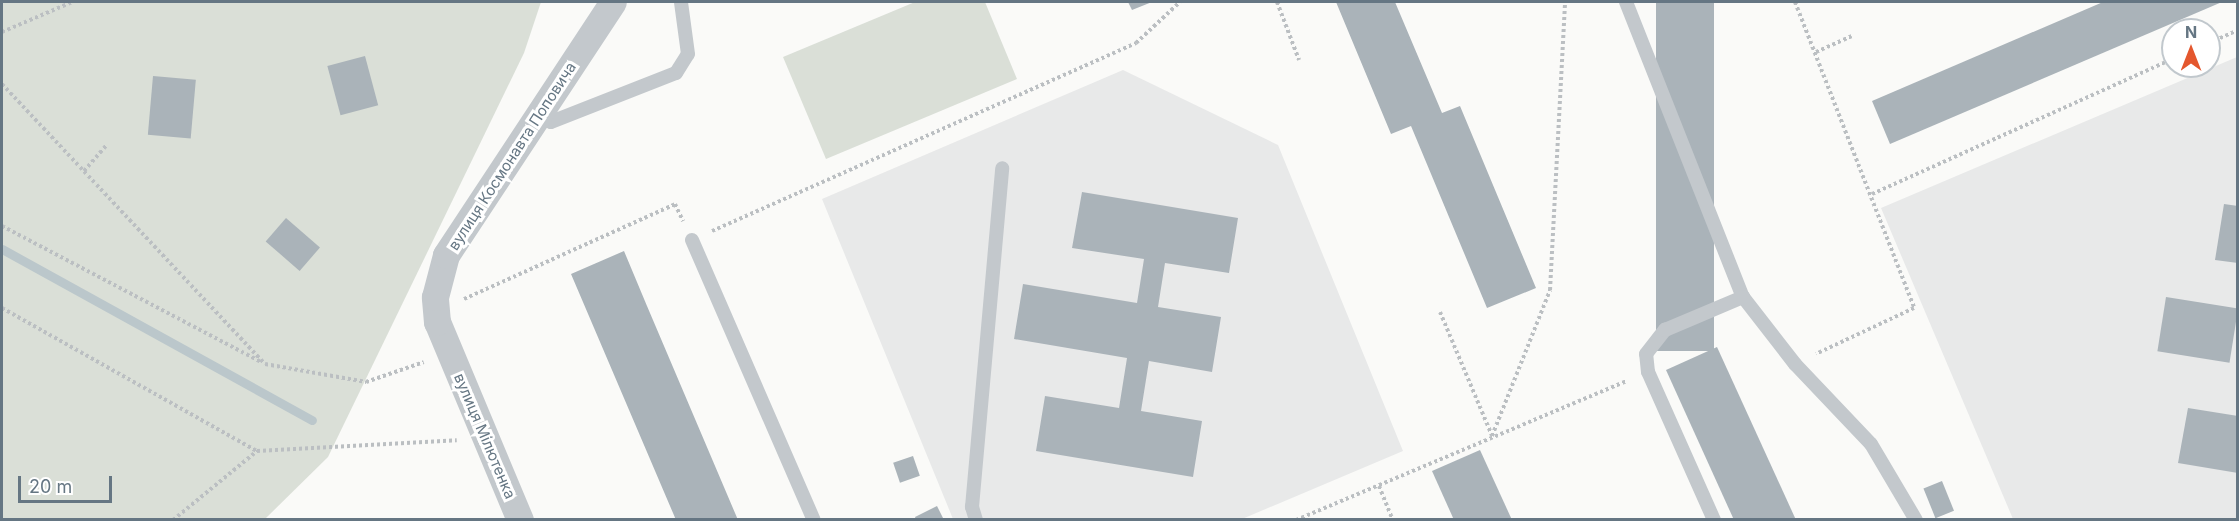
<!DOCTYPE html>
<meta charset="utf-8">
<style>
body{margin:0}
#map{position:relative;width:2239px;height:521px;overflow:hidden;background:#fafaf8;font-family:Inter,sans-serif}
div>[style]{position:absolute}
.built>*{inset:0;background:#e8e9e9}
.green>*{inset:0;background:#dadfd7}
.stream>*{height:9px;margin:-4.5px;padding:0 4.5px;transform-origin:4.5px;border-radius:4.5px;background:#bbc7cb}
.building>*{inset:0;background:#aab3b9;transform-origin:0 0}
.path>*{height:4px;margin-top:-2px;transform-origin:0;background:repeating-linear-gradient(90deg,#bbbfc2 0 3px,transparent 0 6px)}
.lane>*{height:14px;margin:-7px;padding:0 7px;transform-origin:7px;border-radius:7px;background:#c3c8cc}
.street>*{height:27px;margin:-13.5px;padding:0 13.5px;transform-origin:13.5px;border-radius:13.5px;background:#c3c8cc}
span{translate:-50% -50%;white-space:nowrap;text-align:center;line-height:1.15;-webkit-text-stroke:6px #fff;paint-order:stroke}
.street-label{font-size:15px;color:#657683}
.frame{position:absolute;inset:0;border:3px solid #657683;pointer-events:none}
.north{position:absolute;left:2161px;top:18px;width:60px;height:60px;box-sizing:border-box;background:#fff;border:2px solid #c1c8cd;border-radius:50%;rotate:0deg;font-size:16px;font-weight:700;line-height:24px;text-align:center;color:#657683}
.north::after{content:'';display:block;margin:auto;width:21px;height:27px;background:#e4572e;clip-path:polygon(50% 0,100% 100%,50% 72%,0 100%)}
.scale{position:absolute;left:18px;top:476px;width:94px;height:27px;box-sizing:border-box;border:3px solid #657683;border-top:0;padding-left:8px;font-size:18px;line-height:21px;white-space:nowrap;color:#657683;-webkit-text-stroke:4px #fff;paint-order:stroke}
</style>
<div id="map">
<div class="built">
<i style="clip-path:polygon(2237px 57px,2237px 519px,2013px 519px,1881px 208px)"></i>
<i style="clip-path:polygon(1123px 70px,1278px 145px,1403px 451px,1242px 519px,953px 519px,822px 199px)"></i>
</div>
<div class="green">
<i style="clip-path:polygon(2px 2px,541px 2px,524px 53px,328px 457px,265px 519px,2px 519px)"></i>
<i style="clip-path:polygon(915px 2px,985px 2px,1017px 79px,826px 159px,783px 57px)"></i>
</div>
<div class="stream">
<i style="left:2px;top:249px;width:354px;rotate:28.9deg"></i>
</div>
<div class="building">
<i style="clip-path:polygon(1128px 2px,1152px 2px,1132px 10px)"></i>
<i style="clip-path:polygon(1336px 2px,1395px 2px,1442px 113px,1460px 106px,1536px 288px,1487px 308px,1411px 126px,1391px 134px)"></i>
<i style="left:1656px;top:2px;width:58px;height:349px"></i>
<i style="clip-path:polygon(2103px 2px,2222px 2px,1890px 144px,1872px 101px)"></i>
<i style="left:365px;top:56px;width:51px;height:39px;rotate:75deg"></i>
<i style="left:153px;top:76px;width:43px;height:59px;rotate:5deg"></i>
<i style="clip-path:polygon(1082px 192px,1238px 218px,1229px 273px,1165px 263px,1158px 307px,1221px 317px,1212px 372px,1149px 361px,1141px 411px,1202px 421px,1193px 477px,1036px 451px,1045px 396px,1119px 408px,1127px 358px,1014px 339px,1023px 284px,1137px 303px,1144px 259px,1072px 248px)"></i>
<i style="clip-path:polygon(2224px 204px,2238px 206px,2238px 263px,2215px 260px)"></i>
<i style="left:286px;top:218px;width:45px;height:31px;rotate:41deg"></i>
<i style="clip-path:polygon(624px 251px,647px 306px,738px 520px,676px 520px,571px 274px)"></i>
<i style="left:2166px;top:297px;width:73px;height:55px;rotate:9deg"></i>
<i style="clip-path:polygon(1717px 347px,1796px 520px,1734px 520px,1666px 370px)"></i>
<i style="clip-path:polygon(2188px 408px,2238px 416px,2238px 473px,2178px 463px)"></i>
<i style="clip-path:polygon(1480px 450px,1512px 520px,1454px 520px,1432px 471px)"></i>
<i style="left:913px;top:456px;width:21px;height:21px;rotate:71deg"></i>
<i style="left:1942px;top:481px;width:32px;height:20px;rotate:68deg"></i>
<i style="clip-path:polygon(937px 506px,944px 520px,916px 520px,915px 517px)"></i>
</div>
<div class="path">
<i style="left:1277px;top:2px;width:62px;rotate:69.2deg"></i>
<i style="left:1795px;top:2px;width:328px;rotate:68.7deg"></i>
<i style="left:1914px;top:308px;width:108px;rotate:154.9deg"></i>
<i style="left:2px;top:32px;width:76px;rotate:-23.2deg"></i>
<i style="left:2209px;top:43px;width:32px;rotate:-24deg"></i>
<i style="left:1816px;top:52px;width:39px;rotate:-24deg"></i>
<i style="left:2px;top:84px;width:384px;rotate:46.8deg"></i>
<i style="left:265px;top:364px;width:103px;rotate:10.1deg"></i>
<i style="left:366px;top:382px;width:61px;rotate:-19deg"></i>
<i style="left:84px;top:171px;width:35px;rotate:-49deg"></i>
<i style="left:1872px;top:194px;width:330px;rotate:-24.2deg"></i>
<i style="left:2px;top:226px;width:293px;rotate:27.7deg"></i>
<i style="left:712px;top:231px;width:464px;rotate:-23.9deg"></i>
<i style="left:1136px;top:43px;width:60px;rotate:-43deg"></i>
<i style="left:464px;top:299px;width:231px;rotate:-24.2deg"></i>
<i style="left:675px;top:204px;width:19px;rotate:65deg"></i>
<i style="left:2px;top:308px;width:292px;rotate:29.3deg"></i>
<i style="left:1440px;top:312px;width:134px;rotate:67.2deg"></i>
<i style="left:1492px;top:436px;width:157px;rotate:-68.3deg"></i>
<i style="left:1550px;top:290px;width:288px;rotate:-87deg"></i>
<i style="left:1379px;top:486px;width:37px;rotate:68deg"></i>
<i style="left:173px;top:520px;width:109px;rotate:-39.4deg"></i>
<i style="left:257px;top:451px;width:200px;rotate:-3.1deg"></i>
<i style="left:1296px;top:520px;width:359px;rotate:-22.8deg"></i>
</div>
<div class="lane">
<i style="left:1626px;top:2px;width:317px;rotate:68.4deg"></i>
<i style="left:1743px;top:297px;width:85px;rotate:52.2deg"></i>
<i style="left:1795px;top:364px;width:110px;rotate:46.5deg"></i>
<i style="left:1871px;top:444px;width:88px;rotate:59.4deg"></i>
<i style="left:538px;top:116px;width:14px;rotate:25deg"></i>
<i style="left:551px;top:122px;width:134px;rotate:-21.4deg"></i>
<i style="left:676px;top:73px;width:22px;rotate:-58deg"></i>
<i style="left:688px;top:54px;width:52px;rotate:-97.7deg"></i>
<i style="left:692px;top:240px;width:305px;rotate:66.5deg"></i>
<i style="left:976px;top:520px;width:14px;rotate:-107deg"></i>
<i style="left:972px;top:507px;width:340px;rotate:-84.9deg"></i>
<i style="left:1714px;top:520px;width:162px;rotate:-114deg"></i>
<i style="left:1648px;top:372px;width:18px;rotate:-96deg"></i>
<i style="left:1646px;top:354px;width:31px;rotate:-52deg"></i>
<i style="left:1665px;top:330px;width:85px;rotate:-22.9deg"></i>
</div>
<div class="street">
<i style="left:520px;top:520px;width:215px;rotate:-112.7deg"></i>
<i style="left:437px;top:322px;width:25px;rotate:-95deg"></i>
<i style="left:435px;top:297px;width:43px;rotate:-75.3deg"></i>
<i style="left:446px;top:255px;width:303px;rotate:-56.6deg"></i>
</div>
<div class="street-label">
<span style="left:512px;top:156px;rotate:-57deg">вулиця Космонавта Поповича</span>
<span style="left:485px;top:436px;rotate:67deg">вулиця Мілютенка</span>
</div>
<div class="frame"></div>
<div class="north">N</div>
<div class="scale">20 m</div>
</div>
